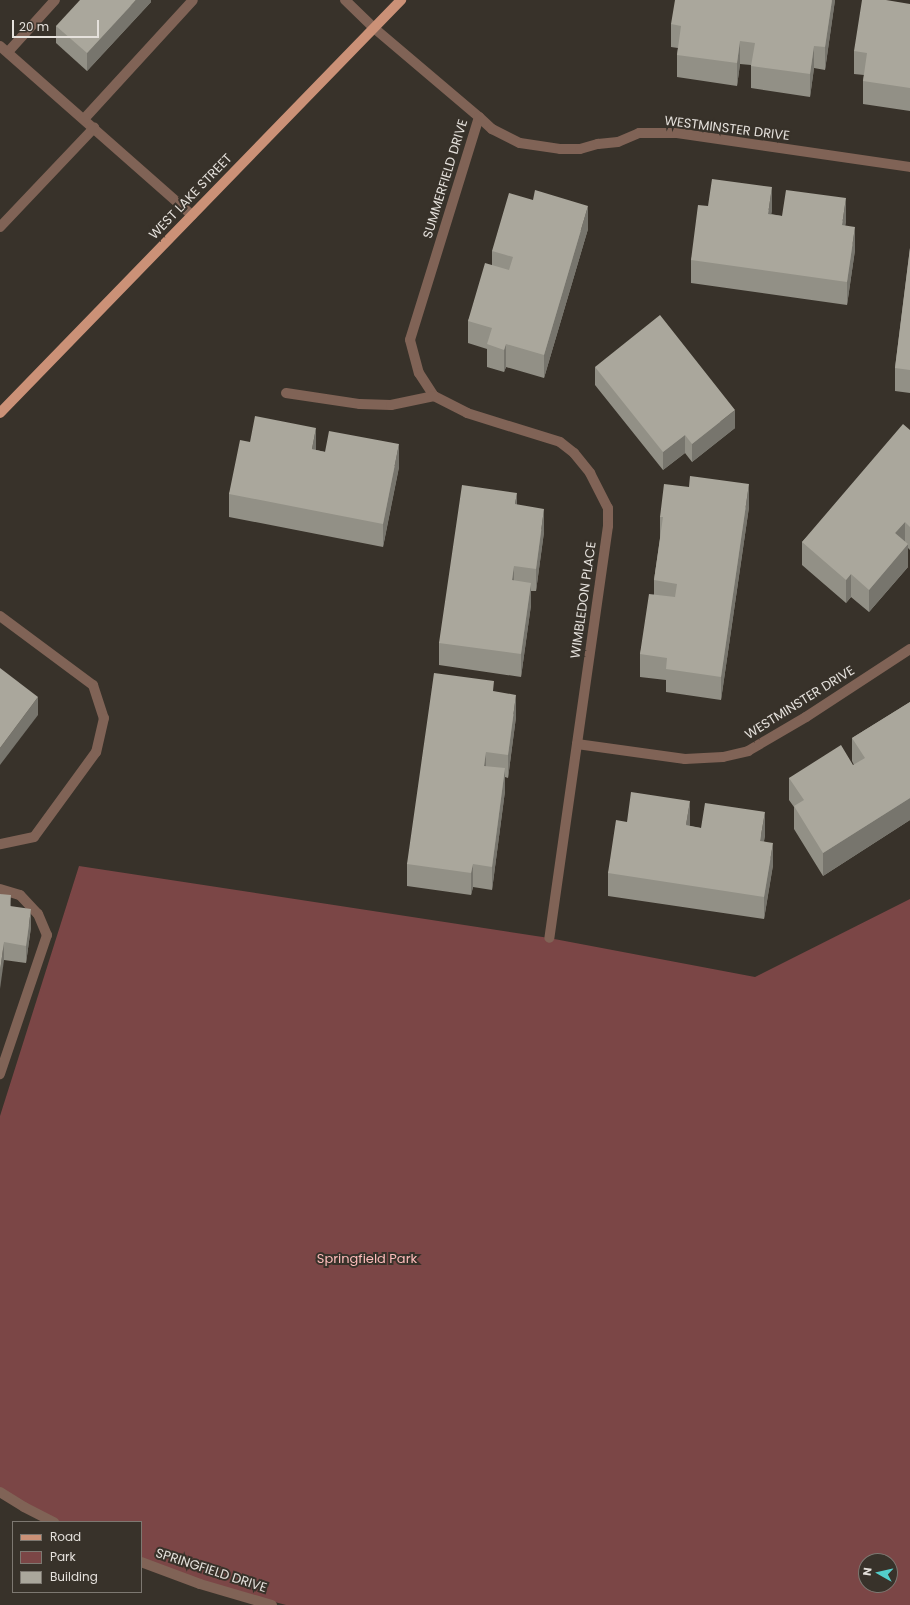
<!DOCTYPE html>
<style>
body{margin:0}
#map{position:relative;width:910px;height:1605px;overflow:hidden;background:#38322a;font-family:Poppins,sans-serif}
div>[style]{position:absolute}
.green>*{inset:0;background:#7b4646}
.minor>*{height:10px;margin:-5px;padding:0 5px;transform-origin:5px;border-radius:5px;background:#806356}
.major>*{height:10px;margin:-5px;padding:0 5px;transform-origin:5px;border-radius:5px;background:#cb9177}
.wall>*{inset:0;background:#929086}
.shaded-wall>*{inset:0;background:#77756d}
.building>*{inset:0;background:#aaa79c}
span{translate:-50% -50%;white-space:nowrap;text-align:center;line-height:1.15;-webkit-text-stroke:4px #38322a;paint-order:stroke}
.street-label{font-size:13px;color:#e5e1dc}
.park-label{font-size:13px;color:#fcbcba}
.legend{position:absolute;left:12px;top:1521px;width:130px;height:72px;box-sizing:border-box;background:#38322a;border:1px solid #7d7871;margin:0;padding:5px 7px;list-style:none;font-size:12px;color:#e5e1dc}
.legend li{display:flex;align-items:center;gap:8px;height:20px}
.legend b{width:20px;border:1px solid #7d7871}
.north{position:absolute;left:858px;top:1553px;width:40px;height:40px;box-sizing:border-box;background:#38322a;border:1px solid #7d7871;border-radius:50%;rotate:278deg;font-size:11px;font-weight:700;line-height:16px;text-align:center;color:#e5e1dc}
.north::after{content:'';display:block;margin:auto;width:14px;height:18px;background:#53cdca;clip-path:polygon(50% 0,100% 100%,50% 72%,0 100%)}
.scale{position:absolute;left:12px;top:20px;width:87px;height:18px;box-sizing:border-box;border:2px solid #e5e1dc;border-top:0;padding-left:5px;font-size:12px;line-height:14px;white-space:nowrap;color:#e5e1dc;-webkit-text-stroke:3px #38322a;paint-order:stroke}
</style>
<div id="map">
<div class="green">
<i style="clip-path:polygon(evenodd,79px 866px,549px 938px,755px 977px,910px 899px,910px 1605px,286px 1605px,172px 1575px,141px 1560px,141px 1522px,57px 1522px,0 1490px,0 1116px,79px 866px,866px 1561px,890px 1561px,890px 1585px,866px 1585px,866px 1561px)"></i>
</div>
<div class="minor">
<i style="left:345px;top:0;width:40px;rotate:44deg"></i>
<i style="left:374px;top:28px;width:138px;rotate:40.3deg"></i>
<i style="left:479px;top:117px;width:233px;rotate:107.2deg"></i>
<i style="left:410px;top:340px;width:34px;rotate:75deg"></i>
<i style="left:419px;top:373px;width:27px;rotate:57deg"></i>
<i style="left:434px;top:396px;width:37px;rotate:27deg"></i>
<i style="left:467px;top:413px;width:97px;rotate:17.3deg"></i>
<i style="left:560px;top:442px;width:18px;rotate:38deg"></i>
<i style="left:574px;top:453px;width:26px;rotate:51deg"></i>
<i style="left:590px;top:473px;width:39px;rotate:63deg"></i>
<i style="left:608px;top:508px;width:18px;rotate:90deg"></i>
<i style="left:608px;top:526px;width:416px;rotate:98.1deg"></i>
<i style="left:0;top:46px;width:256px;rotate:41.4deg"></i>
<i style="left:8px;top:52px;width:70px;rotate:-47.9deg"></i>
<i style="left:479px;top:117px;width:18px;rotate:43deg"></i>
<i style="left:492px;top:129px;width:31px;rotate:27deg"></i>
<i style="left:520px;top:143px;width:40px;rotate:8.5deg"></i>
<i style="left:560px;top:149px;width:20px"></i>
<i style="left:580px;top:149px;width:19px;rotate:-16deg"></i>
<i style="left:598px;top:144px;width:20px;rotate:-6deg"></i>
<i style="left:618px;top:142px;width:23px;rotate:-23deg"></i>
<i style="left:639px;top:133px;width:38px"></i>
<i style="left:677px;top:133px;width:235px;rotate:8.3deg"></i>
<i style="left:84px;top:119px;width:161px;rotate:-47.5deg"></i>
<i style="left:0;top:227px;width:137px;rotate:-46.5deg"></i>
<i style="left:286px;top:393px;width:75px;rotate:8.5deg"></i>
<i style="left:360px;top:404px;width:31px;rotate:2deg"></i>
<i style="left:391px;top:405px;width:44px;rotate:-11.8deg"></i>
<i style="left:0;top:616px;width:116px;rotate:36.6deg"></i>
<i style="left:93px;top:685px;width:35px;rotate:72deg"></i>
<i style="left:104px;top:718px;width:35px;rotate:103deg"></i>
<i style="left:96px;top:752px;width:105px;rotate:126.1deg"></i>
<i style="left:34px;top:837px;width:35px;rotate:168deg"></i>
<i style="left:577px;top:744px;width:109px;rotate:7.9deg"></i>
<i style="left:685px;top:759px;width:38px;rotate:-3deg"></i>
<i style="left:723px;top:757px;width:26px;rotate:-13deg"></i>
<i style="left:748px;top:751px;width:67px;rotate:-30.4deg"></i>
<i style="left:806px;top:717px;width:124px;rotate:-33.2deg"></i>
<i style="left:0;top:889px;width:21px;rotate:17deg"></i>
<i style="left:20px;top:895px;width:26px;rotate:47deg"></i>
<i style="left:38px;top:914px;width:23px;rotate:67deg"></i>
<i style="left:47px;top:935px;width:147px;rotate:108.7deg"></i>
<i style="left:0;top:1492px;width:28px;rotate:32deg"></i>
<i style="left:24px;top:1507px;width:34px;rotate:27deg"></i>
<i style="left:141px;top:1562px;width:63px;rotate:20.4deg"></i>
<i style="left:200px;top:1584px;width:75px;rotate:16.3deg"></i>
</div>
<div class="major">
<i style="left:0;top:413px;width:576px;rotate:-45.84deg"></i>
</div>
<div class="wall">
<i style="clip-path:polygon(151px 0,151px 2px,87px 71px,56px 43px,56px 26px)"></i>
<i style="clip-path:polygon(835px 0,825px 70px,814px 68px,810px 97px,751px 88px,751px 65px,740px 64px,737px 86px,677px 77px,677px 55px,678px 48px,671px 47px,671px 24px)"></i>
<i style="clip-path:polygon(910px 4px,910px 111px,863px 104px,863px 81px,864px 75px,854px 74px,854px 51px)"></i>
<i style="clip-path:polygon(708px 206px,772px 210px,771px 214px,782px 216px,846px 221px,845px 226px,855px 250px,847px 305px,691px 283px,691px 260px)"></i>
<i style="clip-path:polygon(588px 229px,544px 378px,506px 367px,504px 372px,487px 367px,487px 349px,468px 343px,468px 321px,492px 265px,492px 251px)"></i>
<i style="clip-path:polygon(910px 248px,910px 393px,895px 391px,895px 368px)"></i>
<i style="clip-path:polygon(595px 367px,735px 428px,692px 462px,685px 453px,663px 470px,595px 385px)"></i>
<i style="clip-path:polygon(910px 430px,910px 550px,908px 548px,908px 567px,869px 612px,851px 597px,846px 603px,802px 565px,802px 542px)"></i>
<i style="clip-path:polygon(250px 442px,316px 450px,399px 467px,383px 547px,229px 517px,229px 494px)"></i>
<i style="clip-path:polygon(517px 505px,544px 532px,536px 591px,531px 591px,531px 605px,521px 677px,439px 665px,439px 643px)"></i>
<i style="clip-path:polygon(749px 507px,721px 700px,666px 692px,666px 680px,640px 677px,640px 654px,654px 594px,654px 580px,660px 539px,660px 517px)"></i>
<i style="clip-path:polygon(494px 692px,516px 717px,508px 778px,505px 777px,505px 791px,492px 890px,473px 887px,471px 895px,407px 886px,407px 864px)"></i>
<i style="clip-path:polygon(910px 702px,910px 820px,823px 876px,794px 829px,794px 807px,789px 800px,789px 778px,853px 765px,854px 765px,852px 761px,852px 738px)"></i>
<i style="clip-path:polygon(627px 822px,690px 824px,689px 826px,701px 828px,765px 835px,764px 841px,773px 865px,764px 919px,608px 896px,608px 873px)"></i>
<i style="clip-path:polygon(0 894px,11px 907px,31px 927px,26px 963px,4px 960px)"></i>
</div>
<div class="shaded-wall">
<i style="clip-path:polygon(136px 0,151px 0,151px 2px,87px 71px,87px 53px)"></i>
<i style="clip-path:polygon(832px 0,835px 0,825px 70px,825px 47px)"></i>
<i style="clip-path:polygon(740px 41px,740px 64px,737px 86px,737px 63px)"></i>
<i style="clip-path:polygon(814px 46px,814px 68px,810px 97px,810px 74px)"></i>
<i style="clip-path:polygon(772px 187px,772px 210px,768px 237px,768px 214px)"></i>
<i style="clip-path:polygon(846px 198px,846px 221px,842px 248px,842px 225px)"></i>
<i style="clip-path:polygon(588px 206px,588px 229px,544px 378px,544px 355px)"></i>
<i style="clip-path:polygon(855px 227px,855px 250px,847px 305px,847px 282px)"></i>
<i style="clip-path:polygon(506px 344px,506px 367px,504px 372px,504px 350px)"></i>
<i style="clip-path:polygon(735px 410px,735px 428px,692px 462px,692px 444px)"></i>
<i style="clip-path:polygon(316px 428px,316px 451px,312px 449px)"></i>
<i style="clip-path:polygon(685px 435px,685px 453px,663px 470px,663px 452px)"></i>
<i style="clip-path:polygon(399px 444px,399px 467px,383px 547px,383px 524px)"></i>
<i style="clip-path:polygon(749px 484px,749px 507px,721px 700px,721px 677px)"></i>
<i style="clip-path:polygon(517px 493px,517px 515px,515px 504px)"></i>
<i style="clip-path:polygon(544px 509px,544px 532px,536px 591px,536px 569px)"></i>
<i style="clip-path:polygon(905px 522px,905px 545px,895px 533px)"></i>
<i style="clip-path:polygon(908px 544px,908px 567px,869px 612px,869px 590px)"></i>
<i style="clip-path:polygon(514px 566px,514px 588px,512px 580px)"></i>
<i style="clip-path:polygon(851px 574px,851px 597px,846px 603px,846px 580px)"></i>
<i style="clip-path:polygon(531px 583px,531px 605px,521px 677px,521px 654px)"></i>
<i style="clip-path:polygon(516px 695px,516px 717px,508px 778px,508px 755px)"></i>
<i style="clip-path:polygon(38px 697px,38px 715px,0 765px,0 748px)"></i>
<i style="clip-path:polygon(486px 752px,486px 774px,484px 766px)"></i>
<i style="clip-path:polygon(505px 768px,505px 791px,492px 890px,492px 867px)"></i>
<i style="clip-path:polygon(910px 798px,910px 820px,823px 876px,823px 853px)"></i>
<i style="clip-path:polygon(690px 801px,690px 824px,686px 848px,686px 825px)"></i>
<i style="clip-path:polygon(765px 812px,765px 835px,760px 864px,760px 841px)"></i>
<i style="clip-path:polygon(773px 843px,773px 865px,764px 919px,764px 897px)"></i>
<i style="clip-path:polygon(473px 864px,473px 887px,471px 895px,471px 873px)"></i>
<i style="clip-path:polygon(11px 895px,11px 913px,10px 906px)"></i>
<i style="clip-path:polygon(31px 909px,31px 927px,26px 963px,26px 946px)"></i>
<i style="clip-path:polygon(4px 942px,4px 960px,0 989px,0 971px)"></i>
</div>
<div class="building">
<i style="clip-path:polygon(80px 0,136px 0,87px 53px,56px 26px)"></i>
<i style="clip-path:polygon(675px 0,832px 0,825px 47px,814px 46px,810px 74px,751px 66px,755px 43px,740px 41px,737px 63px,677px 55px,681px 26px,671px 24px)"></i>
<i style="clip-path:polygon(862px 0,886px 0,910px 4px,910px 88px,863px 81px,867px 53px,854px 51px)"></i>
<i style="clip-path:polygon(712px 179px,772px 187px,768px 214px,782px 216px,786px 190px,846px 198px,842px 225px,855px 227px,847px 282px,691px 260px,698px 205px,708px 206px)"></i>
<i style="clip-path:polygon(535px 190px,588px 206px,544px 355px,506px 344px,504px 350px,487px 344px,492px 328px,468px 321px,485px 263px,509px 270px,513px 257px,492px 251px,509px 193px,533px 200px)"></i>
<i style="clip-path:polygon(910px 248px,910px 370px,895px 368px)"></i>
<i style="clip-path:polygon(660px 315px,735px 410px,692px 444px,685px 435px,663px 452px,595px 367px)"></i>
<i style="clip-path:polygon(255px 416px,316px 428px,312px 449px,325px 452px,329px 431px,399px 444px,383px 524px,229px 494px,240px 440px,250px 442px)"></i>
<i style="clip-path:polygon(903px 424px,910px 430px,910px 527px,905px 522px,895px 533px,908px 544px,869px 590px,851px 574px,846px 580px,802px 542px)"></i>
<i style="clip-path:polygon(690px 476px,749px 484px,721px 677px,666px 669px,667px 658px,640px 654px,649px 594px,675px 597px,677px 584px,654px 580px,663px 517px,660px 517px,664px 484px,689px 487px)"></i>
<i style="clip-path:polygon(462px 485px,517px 493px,515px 504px,544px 509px,536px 569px,514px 566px,512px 580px,531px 583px,521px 654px,439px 643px)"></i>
<i style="clip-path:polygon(0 668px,38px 697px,0 748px)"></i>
<i style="clip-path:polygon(434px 673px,494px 681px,493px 691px,516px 695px,508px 755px,486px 752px,484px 766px,505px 768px,492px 867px,473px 864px,471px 873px,407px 864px)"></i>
<i style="clip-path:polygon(910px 702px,910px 798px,823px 853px,794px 806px,804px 800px,789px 778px,841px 745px,853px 765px,865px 758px,852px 738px)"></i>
<i style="clip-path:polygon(631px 792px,690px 801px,686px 825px,701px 828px,705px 803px,765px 812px,760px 841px,773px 843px,764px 897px,608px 873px,616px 820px,627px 822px)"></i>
<i style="clip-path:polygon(0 894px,11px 895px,10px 906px,31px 909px,26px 946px,4px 942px,0 971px)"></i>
</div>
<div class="street-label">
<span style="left:727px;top:129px;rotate:7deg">WESTMINSTER DRIVE</span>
<span style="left:446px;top:179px;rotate:-73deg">SUMMERFIELD DRIVE</span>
<span style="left:191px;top:197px;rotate:-46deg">WEST LAKE STREET</span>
<span style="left:584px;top:600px;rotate:-82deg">WIMBLEDON PLACE</span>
<span style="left:800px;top:703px;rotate:-32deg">WESTMINSTER DRIVE</span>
<span style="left:211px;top:1571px;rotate:18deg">SPRINGFIELD DRIVE</span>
</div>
<div class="park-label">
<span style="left:367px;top:1259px">Springfield Park</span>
</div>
<ul class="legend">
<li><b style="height:5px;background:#cb9177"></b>Road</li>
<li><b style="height:11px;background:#7b4646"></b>Park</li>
<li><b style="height:11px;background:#aaa79c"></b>Building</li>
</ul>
<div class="north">N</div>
<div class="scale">20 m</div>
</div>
